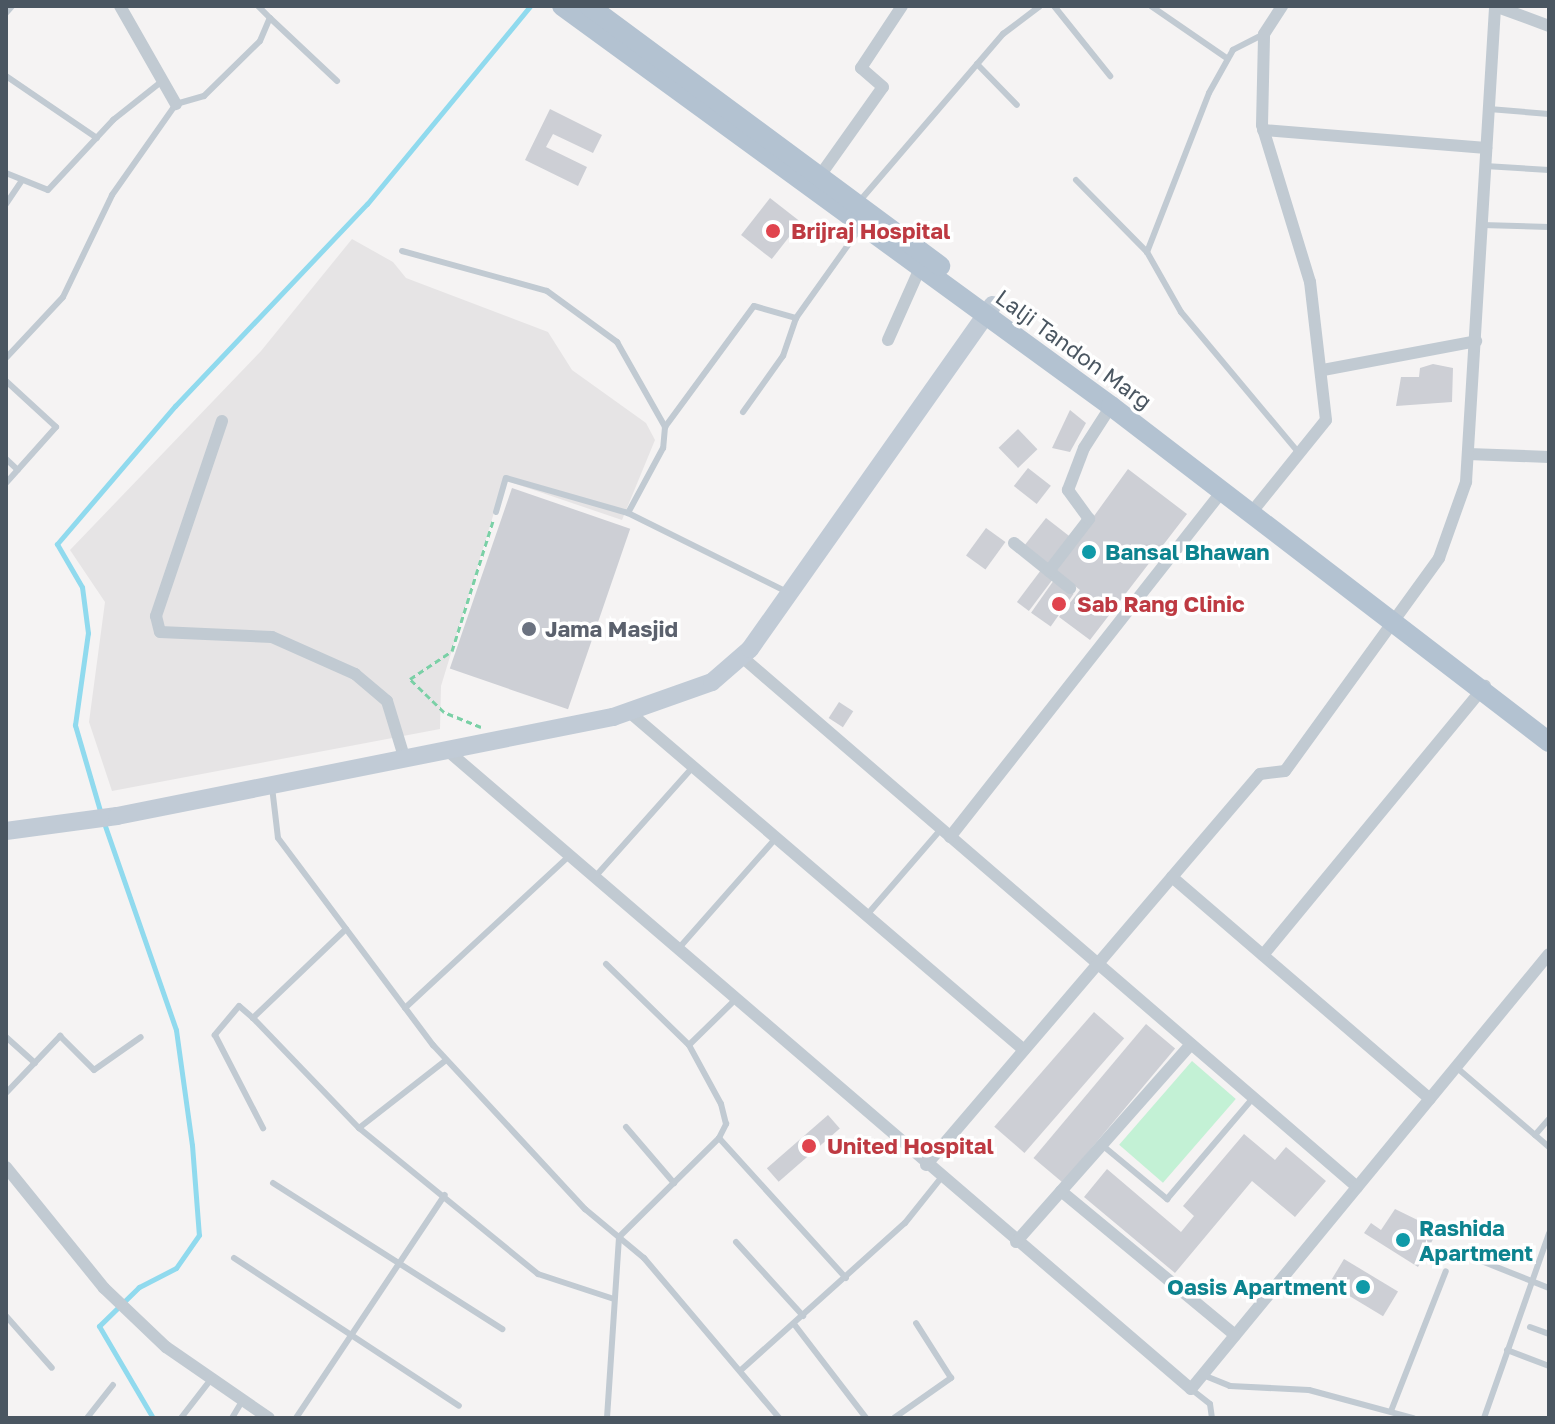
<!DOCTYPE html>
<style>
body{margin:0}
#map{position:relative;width:1555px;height:1424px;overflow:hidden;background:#f5f3f3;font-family:"Golos Text",sans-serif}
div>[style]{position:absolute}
.education>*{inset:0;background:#e6e4e5}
.green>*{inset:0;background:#c3f1d5;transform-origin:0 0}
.stream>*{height:5px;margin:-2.5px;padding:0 2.5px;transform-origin:2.5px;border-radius:2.5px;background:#90daee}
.building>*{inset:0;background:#cdcfd5;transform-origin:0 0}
.path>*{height:3px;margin-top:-1.5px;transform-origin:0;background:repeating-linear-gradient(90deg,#7ad0a6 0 6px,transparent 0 10px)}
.lane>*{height:6px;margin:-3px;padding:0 3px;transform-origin:3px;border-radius:3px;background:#c1cad2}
.street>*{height:12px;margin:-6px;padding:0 6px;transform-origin:6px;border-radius:6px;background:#c1cad2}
.secondary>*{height:18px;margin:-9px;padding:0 9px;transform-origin:9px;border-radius:9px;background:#c1cbd6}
.primary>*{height:20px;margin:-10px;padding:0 10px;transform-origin:10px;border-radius:10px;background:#b3c2d1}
.dots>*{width:22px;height:22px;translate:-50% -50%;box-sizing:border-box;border:4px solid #fff;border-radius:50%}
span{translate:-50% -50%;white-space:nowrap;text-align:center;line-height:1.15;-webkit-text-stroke:7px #fff;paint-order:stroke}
.health-label{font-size:22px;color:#be3a42;font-weight:700}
.left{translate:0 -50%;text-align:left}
.street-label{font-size:22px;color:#4a5661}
.culture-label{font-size:22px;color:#0d838f;font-weight:700}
.right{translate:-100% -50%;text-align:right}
.worship-label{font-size:22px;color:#5b616d;font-weight:700}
.frame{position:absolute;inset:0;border:8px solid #4a5661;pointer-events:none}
</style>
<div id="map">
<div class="education">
<i style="clip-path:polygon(352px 239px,393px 262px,406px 278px,548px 332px,572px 370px,646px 423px,655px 440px,622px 520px,504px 480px,441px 686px,440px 729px,112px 791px,89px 722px,105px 602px,70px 550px,261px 351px)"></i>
</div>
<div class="green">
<i style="left:1192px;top:1061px;width:58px;height:111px;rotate:41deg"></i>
</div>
<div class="stream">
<i style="left:101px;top:814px;width:93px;rotate:-106.3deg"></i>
<i style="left:75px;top:725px;width:93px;rotate:-82deg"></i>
<i style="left:88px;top:633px;width:46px;rotate:-97.4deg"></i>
<i style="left:82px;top:587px;width:50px;rotate:-120.2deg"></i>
<i style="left:57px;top:544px;width:182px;rotate:-49.5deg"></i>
<i style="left:175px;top:406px;width:279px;rotate:-46.5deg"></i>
<i style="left:367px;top:204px;width:256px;rotate:-50.5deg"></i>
<i style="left:104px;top:823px;width:219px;rotate:70.8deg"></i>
<i style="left:176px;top:1030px;width:116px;rotate:82.1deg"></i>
<i style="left:192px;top:1145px;width:90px;rotate:85.6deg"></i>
<i style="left:199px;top:1235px;width:40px;rotate:124.9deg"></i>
<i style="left:176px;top:1268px;width:42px;rotate:152.8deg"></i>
<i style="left:139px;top:1287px;width:56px;rotate:135.7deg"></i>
<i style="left:99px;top:1326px;width:107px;rotate:59.6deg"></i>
</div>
<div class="building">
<i style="clip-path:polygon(550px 109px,602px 135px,593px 153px,553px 134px,546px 147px,587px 167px,578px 186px,525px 160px)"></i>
<i style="left:770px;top:198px;width:39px;height:47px;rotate:38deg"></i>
<i style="clip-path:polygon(1433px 364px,1453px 368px,1452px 402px,1396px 406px,1401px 377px,1419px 377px,1420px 368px)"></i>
<i style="clip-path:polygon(1070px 410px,1086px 423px,1070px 452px,1052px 448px)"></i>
<i style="left:1018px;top:429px;width:28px;height:27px;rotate:46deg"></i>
<i style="left:1028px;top:468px;width:29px;height:23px;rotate:38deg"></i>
<i style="clip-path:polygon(1128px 469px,1187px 514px,1090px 640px,1059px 617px,1080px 590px,1055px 570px)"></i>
<i style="left:512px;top:488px;width:125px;height:191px;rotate:19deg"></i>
<i style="left:1046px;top:518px;width:31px;height:35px;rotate:38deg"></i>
<i style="left:986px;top:528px;width:24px;height:34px;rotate:36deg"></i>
<i style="left:1041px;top:570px;width:15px;height:40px;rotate:37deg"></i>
<i style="left:1054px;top:580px;width:24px;height:40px;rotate:35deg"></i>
<i style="left:839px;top:702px;width:17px;height:19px;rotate:33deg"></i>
<i style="left:1094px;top:1012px;width:40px;height:152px;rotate:41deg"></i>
<i style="left:1146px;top:1024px;width:38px;height:175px;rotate:40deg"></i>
<i style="left:828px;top:1115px;width:18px;height:81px;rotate:49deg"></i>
<i style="clip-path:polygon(1244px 1134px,1275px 1160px,1286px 1147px,1326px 1181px,1295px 1217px,1252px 1181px,1175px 1273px,1084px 1197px,1107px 1169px,1181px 1232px,1194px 1216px,1183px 1206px)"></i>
<i style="clip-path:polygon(1395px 1209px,1438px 1230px,1418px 1267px,1364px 1233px,1371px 1223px,1381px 1230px)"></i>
<i style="left:1344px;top:1259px;width:63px;height:29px;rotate:31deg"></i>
</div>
<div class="path">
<i style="left:481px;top:727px;width:40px;rotate:-158deg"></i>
<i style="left:444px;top:712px;width:47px;rotate:-135.9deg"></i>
<i style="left:410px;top:679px;width:50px;rotate:-33.7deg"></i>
<i style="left:452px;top:651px;width:136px;rotate:-72.5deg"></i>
</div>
<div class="lane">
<i style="left:1054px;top:6px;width:90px;rotate:51.3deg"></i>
<i style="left:1151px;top:6px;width:93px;rotate:34.5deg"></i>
<i style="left:6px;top:13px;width:9px;rotate:-49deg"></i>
<i style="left:270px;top:18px;width:92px;rotate:43.2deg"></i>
<i style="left:1264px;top:34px;width:35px;rotate:153deg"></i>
<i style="left:1233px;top:50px;width:49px;rotate:119.2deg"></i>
<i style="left:1209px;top:93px;width:171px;rotate:111.3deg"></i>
<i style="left:1147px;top:252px;width:69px;rotate:60.5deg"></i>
<i style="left:1181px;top:312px;width:184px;rotate:50.1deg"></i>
<i style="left:977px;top:64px;width:57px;rotate:45.7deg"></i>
<i style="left:6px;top:76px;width:110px;rotate:34.3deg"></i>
<i style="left:1489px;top:109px;width:60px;rotate:4.8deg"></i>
<i style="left:1485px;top:166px;width:64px;rotate:3.6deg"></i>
<i style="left:6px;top:173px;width:45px;rotate:22deg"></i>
<i style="left:48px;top:190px;width:96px;rotate:-47.1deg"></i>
<i style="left:113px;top:120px;width:61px;rotate:-38.4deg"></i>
<i style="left:1076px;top:180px;width:101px;rotate:45.4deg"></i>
<i style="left:858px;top:203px;width:223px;rotate:-49.4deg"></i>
<i style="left:1003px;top:34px;width:46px;rotate:-37.1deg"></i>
<i style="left:6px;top:204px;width:27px;rotate:-56deg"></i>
<i style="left:1482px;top:225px;width:67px;rotate:1.7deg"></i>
<i style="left:402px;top:251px;width:150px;rotate:15.4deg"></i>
<i style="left:547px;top:291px;width:87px;rotate:36.1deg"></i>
<i style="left:617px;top:342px;width:98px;rotate:60.5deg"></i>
<i style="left:665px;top:427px;width:21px;rotate:95deg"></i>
<i style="left:663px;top:448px;width:74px;rotate:118.3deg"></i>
<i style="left:628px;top:513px;width:178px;rotate:26.4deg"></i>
<i style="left:6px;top:358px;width:83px;rotate:-46.9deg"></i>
<i style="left:63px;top:297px;width:113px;rotate:-64.3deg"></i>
<i style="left:112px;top:195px;width:111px;rotate:-54.9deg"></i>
<i style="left:176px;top:104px;width:29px;rotate:-16deg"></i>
<i style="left:204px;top:96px;width:78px;rotate:-44.5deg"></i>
<i style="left:260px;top:41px;width:25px;rotate:-67deg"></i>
<i style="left:270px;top:18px;width:17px;rotate:-135deg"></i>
<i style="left:6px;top:381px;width:68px;rotate:42.6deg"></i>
<i style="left:56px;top:427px;width:75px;rotate:131.8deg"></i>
<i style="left:743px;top:412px;width:69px;rotate:-54.5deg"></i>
<i style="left:783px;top:356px;width:40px;rotate:-71.1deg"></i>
<i style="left:796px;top:318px;width:112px;rotate:-54.5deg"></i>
<i style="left:665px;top:427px;width:150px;rotate:-53.7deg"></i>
<i style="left:754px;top:306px;width:44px;rotate:15.9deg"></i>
<i style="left:6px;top:459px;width:16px;rotate:43deg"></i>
<i style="left:496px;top:512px;width:35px;rotate:-74deg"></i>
<i style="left:506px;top:478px;width:127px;rotate:16deg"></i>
<i style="left:272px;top:787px;width:51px;rotate:83.3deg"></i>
<i style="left:278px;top:838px;width:259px;rotate:53.2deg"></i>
<i style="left:433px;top:1045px;width:224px;rotate:47.2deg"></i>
<i style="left:585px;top:1209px;width:77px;rotate:39.7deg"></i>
<i style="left:644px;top:1258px;width:209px;rotate:49.8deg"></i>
<i style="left:594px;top:878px;width:149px;rotate:-48.3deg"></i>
<i style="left:866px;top:916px;width:115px;rotate:-49.2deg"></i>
<i style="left:346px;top:929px;width:129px;rotate:136.3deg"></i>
<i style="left:253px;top:1018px;width:153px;rotate:46.1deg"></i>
<i style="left:359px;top:1128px;width:231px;rotate:39.2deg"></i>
<i style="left:538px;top:1274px;width:80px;rotate:18.2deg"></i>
<i style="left:679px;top:948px;width:147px;rotate:-48.6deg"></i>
<i style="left:606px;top:964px;width:116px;rotate:44.3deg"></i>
<i style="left:405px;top:1008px;width:222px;rotate:-42.8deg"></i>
<i style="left:253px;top:1018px;width:18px;rotate:-139deg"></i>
<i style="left:239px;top:1006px;width:38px;rotate:130deg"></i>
<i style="left:215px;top:1035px;width:105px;rotate:62.7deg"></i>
<i style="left:6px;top:1037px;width:39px;rotate:42deg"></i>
<i style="left:1456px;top:1067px;width:123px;rotate:40.7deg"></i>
<i style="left:6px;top:1093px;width:79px;rotate:-46.5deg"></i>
<i style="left:60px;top:1036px;width:48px;rotate:45deg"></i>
<i style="left:94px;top:1070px;width:57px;rotate:-35.1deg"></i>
<i style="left:626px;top:1127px;width:74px;rotate:49.4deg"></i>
<i style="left:359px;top:1128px;width:110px;rotate:-38deg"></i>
<i style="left:1535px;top:1135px;width:21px;rotate:-49deg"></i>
<i style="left:719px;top:1138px;width:189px;rotate:47.8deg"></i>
<i style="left:1102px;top:1145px;width:85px;rotate:39.7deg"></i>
<i style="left:1167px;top:1199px;width:133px;rotate:-49.6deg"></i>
<i style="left:273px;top:1183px;width:272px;rotate:32.5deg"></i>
<i style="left:736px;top:1242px;width:100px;rotate:47.8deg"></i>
<i style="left:1469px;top:1256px;width:86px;rotate:21.8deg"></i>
<i style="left:234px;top:1258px;width:269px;rotate:33.3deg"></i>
<i style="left:6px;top:1316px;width:69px;rotate:48.5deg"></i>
<i style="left:794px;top:1324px;width:118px;rotate:52.5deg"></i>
<i style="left:1530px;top:1327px;width:20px;rotate:20deg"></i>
<i style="left:1507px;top:1350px;width:45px;rotate:20.9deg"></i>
<i style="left:741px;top:1370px;width:220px;rotate:-41.9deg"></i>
<i style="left:905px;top:1223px;width:58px;rotate:-51.3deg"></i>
<i style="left:1203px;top:1375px;width:29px;rotate:22deg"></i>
<i style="left:1230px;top:1386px;width:79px;rotate:2.9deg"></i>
<i style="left:1309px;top:1390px;width:108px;rotate:15.1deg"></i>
<i style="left:1191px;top:1389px;width:24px;rotate:38deg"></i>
<i style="left:1210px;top:1404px;width:14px;rotate:82deg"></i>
<i style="left:1391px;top:1411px;width:150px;rotate:-68.6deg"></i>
<i style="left:87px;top:1418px;width:42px;rotate:-51.8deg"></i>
<i style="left:181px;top:1418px;width:51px;rotate:-52.2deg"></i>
<i style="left:232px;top:1418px;width:21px;rotate:-59deg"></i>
<i style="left:296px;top:1418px;width:268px;rotate:-56.3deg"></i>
<i style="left:607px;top:1418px;width:181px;rotate:-86.2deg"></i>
<i style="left:619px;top:1237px;width:141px;rotate:-44.7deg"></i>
<i style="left:719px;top:1138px;width:16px;rotate:-63deg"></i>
<i style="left:726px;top:1124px;width:21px;rotate:-104deg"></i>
<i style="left:721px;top:1104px;width:67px;rotate:-118.5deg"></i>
<i style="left:689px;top:1045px;width:63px;rotate:-44.4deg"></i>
<i style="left:894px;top:1418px;width:70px;rotate:-35.1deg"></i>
<i style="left:951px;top:1378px;width:65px;rotate:-122.5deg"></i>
<i style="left:1484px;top:1418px;width:196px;rotate:-70.6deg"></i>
</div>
<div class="street">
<i style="left:120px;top:6px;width:113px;rotate:60.3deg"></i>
<i style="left:1495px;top:6px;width:58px;rotate:20.3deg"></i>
<i style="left:1263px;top:130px;width:224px;rotate:4.6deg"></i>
<i style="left:819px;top:177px;width:110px;rotate:-54.6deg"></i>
<i style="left:883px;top:87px;width:29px;rotate:-139deg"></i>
<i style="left:861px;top:68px;width:74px;rotate:-56.5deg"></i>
<i style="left:888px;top:340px;width:79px;rotate:-66deg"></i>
<i style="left:1323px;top:370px;width:156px;rotate:-10.7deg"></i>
<i style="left:222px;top:421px;width:206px;rotate:108.7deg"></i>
<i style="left:156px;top:616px;width:16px;rotate:76deg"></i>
<i style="left:160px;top:632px;width:112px;rotate:2.6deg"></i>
<i style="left:272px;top:637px;width:91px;rotate:24deg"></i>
<i style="left:355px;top:674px;width:42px;rotate:40.2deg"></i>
<i style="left:387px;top:701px;width:62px;rotate:73deg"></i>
<i style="left:1468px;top:454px;width:81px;rotate:2.1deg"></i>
<i style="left:1251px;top:513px;width:119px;rotate:-51.1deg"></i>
<i style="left:1326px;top:420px;width:139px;rotate:-96.6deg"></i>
<i style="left:1310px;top:282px;width:164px;rotate:-107deg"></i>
<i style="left:1262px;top:125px;width:91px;rotate:-88.7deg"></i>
<i style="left:1264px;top:34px;width:33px;rotate:-57deg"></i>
<i style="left:1014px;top:543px;width:72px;rotate:38.8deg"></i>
<i style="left:1049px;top:571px;width:66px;rotate:-52.4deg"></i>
<i style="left:1089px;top:519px;width:36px;rotate:-126deg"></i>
<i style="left:1068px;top:490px;width:45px;rotate:-69.1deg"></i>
<i style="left:1084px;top:448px;width:50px;rotate:-57.3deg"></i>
<i style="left:742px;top:657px;width:812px;rotate:40.75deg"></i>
<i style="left:628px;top:711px;width:521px;rotate:40.57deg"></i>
<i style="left:448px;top:751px;width:979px;rotate:40.65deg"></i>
<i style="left:1191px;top:1389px;width:563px;rotate:-50.55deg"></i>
<i style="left:950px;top:837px;width:440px;rotate:-51.8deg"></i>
<i style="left:1172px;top:877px;width:340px;rotate:40.7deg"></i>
<i style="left:1263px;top:955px;width:349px;rotate:-50.5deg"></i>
<i style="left:926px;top:1165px;width:514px;rotate:-49.5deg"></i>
<i style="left:1260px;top:774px;width:25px;rotate:-7deg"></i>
<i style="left:1285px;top:771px;width:263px;rotate:-54.1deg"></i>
<i style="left:1439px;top:558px;width:81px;rotate:-70.4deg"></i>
<i style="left:1466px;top:482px;width:477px;rotate:-86.5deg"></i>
<i style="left:6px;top:1167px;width:156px;rotate:51deg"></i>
<i style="left:104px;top:1288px;width:86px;rotate:43.6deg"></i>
<i style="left:166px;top:1347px;width:125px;rotate:34.6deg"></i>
<i style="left:1061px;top:1191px;width:226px;rotate:39.6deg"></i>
<i style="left:1016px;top:1242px;width:264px;rotate:-48.5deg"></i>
</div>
<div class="secondary">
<i style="left:6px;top:831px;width:112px;rotate:-7.7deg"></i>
<i style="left:117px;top:816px;width:506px;rotate:-11.29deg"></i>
<i style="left:613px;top:717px;width:105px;rotate:-19.5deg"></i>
<i style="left:712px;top:682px;width:50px;rotate:-41deg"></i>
<i style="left:750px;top:649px;width:421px;rotate:-54.8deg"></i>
</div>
<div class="primary">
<i style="left:562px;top:6px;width:679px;rotate:36.08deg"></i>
<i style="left:1111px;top:406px;width:552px;rotate:37.49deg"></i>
<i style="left:589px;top:6px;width:437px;rotate:36.5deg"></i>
</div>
<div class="dots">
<i style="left:773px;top:231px;background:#e0444e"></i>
<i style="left:1089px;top:552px;background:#0f9aa8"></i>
<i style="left:1059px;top:604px;background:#e0444e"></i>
<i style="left:529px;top:629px;background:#6b7280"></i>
<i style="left:809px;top:1146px;background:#e0444e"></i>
<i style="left:1403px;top:1240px;background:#0f9aa8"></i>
<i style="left:1363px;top:1287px;background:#0f9aa8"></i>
</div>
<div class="health-label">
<span class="left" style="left:791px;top:231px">Brijraj Hospital</span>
<span class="left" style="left:1077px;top:604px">Sab Rang Clinic</span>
<span class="left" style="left:827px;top:1146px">United Hospital</span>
</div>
<div class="street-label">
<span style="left:1074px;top:349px;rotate:36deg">Lalji Tandon Marg</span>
</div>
<div class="culture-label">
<span class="left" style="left:1105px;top:552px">Bansal Bhawan</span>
<span class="left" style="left:1419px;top:1240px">Rashida<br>Apartment</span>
<span class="right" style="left:1347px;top:1287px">Oasis Apartment</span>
</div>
<div class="worship-label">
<span class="left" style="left:545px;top:629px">Jama Masjid</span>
</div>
<div class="frame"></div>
</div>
